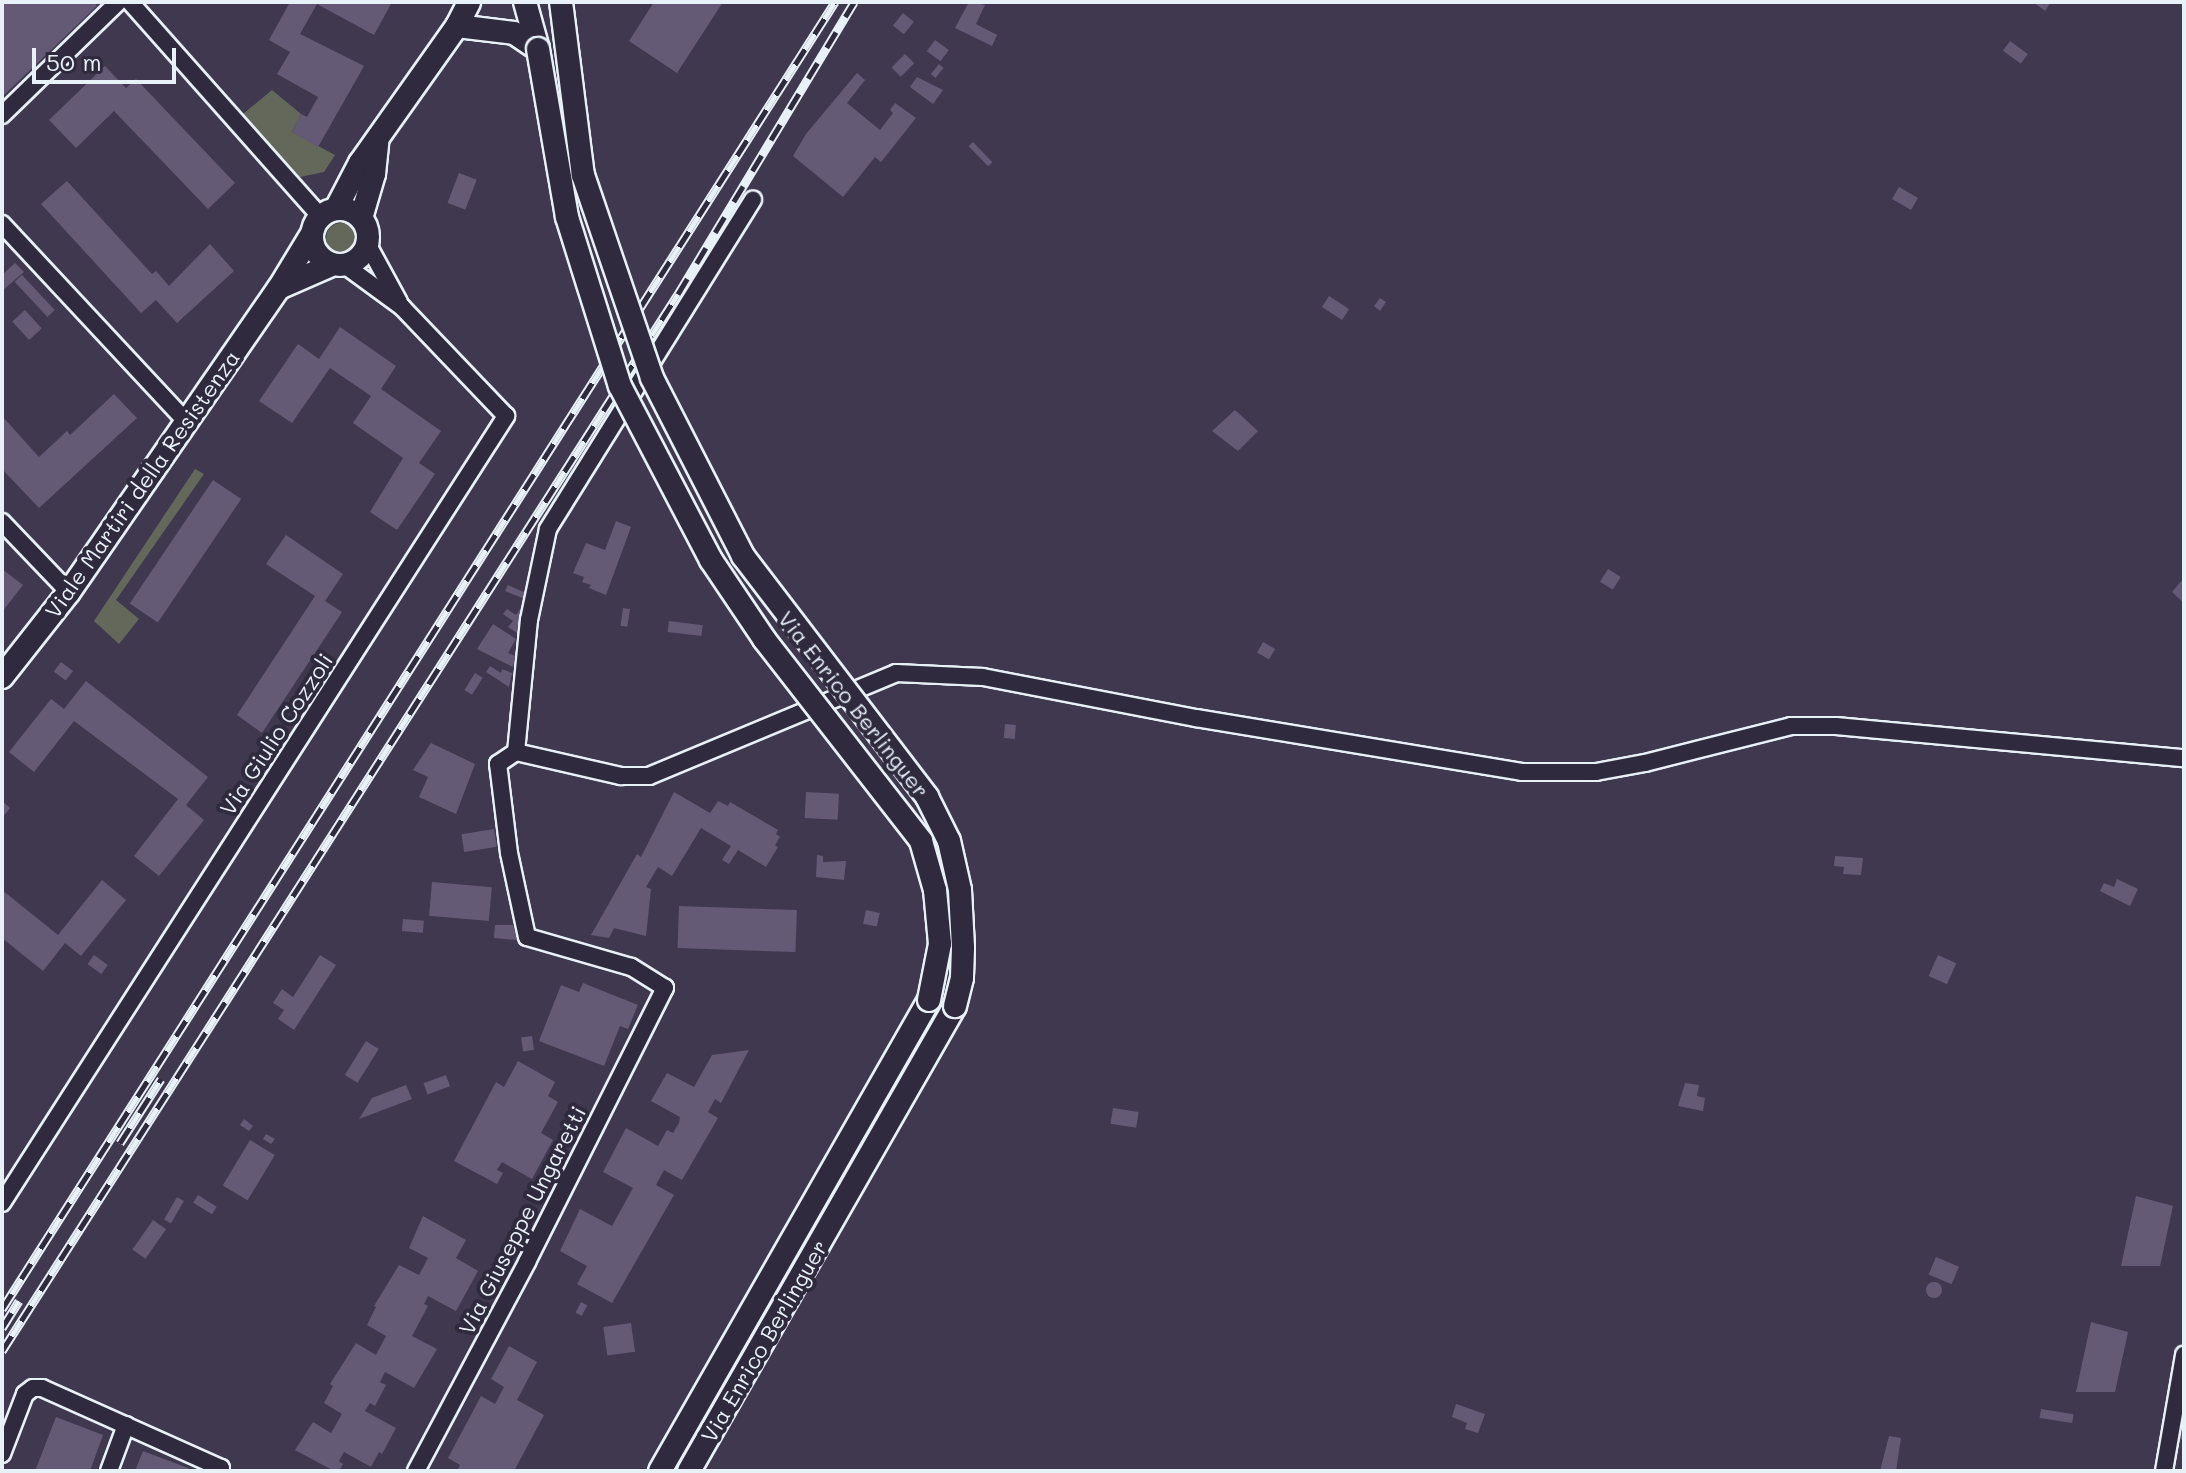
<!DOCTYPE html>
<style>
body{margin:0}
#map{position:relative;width:2186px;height:1473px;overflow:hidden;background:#3f384e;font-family:Mali,sans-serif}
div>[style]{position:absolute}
.green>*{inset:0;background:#63685a}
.round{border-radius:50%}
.building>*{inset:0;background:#655a76;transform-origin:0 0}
.roads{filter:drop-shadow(2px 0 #e8f1f8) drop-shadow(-2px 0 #e8f1f8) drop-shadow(0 2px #e8f1f8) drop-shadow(0 -2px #e8f1f8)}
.street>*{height:16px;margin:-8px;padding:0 8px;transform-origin:8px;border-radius:8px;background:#2f2a3d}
.secondary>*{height:22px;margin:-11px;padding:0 11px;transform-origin:11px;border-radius:11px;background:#2f2a3d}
.secondary>.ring{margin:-11px;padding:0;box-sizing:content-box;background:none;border:22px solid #2f2a3d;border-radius:50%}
.rail>*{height:9px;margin-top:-4.5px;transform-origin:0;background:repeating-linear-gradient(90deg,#2f2a3d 0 18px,#e8f1f8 0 36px);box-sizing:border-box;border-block:2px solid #e8f1f8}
.bridges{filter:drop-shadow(2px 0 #e8f1f8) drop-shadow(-2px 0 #e8f1f8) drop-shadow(0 2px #e8f1f8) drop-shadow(0 -2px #e8f1f8)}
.secondary-bridge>*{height:22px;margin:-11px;padding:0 11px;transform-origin:11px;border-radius:11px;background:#2f2a3d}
span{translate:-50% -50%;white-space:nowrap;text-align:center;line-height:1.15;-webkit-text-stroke:8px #2f2a3d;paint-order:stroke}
.street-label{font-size:22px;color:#e8f1f8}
.frame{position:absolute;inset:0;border:4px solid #e8f1f8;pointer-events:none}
.scale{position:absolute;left:32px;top:48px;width:144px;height:36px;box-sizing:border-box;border:4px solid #e8f1f8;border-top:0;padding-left:10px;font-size:24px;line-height:28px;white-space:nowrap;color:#e8f1f8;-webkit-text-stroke:6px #2f2a3d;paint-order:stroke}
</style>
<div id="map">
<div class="green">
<i style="clip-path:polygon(272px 90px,301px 114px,292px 132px,335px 155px,324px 172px,300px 177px,243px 114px)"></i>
<i class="round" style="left:326px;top:223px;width:30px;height:30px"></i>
<i style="clip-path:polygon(195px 469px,204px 474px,116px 600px,139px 619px,119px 644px,94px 621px)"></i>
</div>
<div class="building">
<i style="clip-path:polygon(2px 2px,94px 2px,97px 6px,2px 97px)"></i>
<i style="clip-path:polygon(290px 2px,392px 2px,374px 35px,317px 4px,300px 34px,364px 66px,318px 147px,292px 132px,301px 114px,307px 117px,318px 97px,277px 74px,290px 52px,269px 40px)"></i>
<i style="clip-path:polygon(654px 2px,723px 2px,677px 73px,629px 41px)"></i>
<i style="clip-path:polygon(969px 2px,985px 5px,976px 24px,997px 35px,992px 46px,955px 28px)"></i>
<i style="clip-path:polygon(2033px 2px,2051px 2px,2045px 11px)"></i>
<i style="left:903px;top:13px;width:14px;height:16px;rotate:39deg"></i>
<i style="left:935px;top:40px;width:17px;height:14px;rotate:36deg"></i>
<i style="left:2010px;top:41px;width:22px;height:12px;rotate:36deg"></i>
<i style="left:905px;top:54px;width:13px;height:19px;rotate:45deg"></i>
<i style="left:939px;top:64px;width:6px;height:13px;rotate:39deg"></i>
<i style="clip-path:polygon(105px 66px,126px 88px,136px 79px,235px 183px,208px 209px,114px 111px,76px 148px,49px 120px)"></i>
<i style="clip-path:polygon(857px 73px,865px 80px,847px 103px,880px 130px,893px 113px,890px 110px,895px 103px,916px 118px,881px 162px,875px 157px,843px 197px,793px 156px,806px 134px)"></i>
<i style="clip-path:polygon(917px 77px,943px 90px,933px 104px,910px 87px)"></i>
<i style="left:973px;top:142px;width:28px;height:6px;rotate:46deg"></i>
<i style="left:459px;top:173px;width:19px;height:32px;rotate:21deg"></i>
<i style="clip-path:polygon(67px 181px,152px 274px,156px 271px,169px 286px,210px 244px,234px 271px,177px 323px,156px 300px,141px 313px,41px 204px)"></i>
<i style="left:1899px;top:187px;width:22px;height:14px;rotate:30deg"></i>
<i style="clip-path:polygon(15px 263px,24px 272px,2px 291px,2px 275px)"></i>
<i style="left:22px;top:275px;width:48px;height:10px;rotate:47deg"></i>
<i style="left:1329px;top:296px;width:24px;height:13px;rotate:33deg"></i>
<i style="clip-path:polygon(1380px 298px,1386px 302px,1380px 311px,1374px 306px)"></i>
<i style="left:25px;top:310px;width:25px;height:17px;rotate:48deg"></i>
<i style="clip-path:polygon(340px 327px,396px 366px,381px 389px,441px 431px,419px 463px,435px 474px,397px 530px,370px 512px,403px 458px,353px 423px,371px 396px,330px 368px,292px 423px,259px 401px,298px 344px,319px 359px)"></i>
<i style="clip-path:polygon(114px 394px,137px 418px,39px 508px,2px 469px,2px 416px,39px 457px,67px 431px,70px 435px)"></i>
<i style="clip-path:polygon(1235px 410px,1258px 431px,1238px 451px,1212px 431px)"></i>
<i style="left:213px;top:480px;width:34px;height:149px;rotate:34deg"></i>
<i style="clip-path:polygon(616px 521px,631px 527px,606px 595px,589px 588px,591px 585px,582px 582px,584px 577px,573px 573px,586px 543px,605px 550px)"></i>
<i style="clip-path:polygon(286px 535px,343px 574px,325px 601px,342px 612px,262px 733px,237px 715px,315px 596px,266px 564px)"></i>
<i style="clip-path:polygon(2px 569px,23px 585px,2px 612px)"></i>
<i style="left:1608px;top:569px;width:15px;height:15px;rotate:32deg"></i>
<i style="clip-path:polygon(2184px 578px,2184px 603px,2172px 592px)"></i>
<i style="clip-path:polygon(508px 585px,528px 594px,527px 600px,505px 591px)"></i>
<i style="clip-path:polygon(521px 608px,525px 611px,520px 635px,508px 627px,513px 621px,503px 614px,507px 609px,516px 615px)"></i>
<i style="left:623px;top:608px;width:7px;height:18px;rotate:8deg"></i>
<i style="left:669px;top:621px;width:34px;height:11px;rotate:7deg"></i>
<i style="clip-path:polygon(493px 624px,516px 639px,508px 653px,515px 656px,513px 667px,477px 649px)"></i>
<i style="left:1263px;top:642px;width:14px;height:12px;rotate:30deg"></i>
<i style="left:61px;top:662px;width:15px;height:12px;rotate:37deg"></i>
<i style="clip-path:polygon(490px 666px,501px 673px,502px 669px,512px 673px,509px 687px,486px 672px)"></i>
<i style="left:475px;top:673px;width:9px;height:20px;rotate:32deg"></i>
<i style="clip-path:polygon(86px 681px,208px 777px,186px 805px,204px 820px,159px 876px,134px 856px,178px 799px,74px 721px,34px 772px,9px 752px,51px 699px,64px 709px)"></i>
<i style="left:1005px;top:724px;width:11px;height:14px;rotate:5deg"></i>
<i style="clip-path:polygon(431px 743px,475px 764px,456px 814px,419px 797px,428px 777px,413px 770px)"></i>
<i style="clip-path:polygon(674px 792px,710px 813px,718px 801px,728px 806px,730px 802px,778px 830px,776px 834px,780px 837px,775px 845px,778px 847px,766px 867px,738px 850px,729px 864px,722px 860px,731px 846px,701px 828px,672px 876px,658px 867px,646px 887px,651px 889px,646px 936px,614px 928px,609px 938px,591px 935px,637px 854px,641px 857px)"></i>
<i style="left:806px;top:792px;width:33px;height:26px;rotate:3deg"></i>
<i style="clip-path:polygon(2px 801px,10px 808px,2px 818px)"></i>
<i style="left:494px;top:829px;width:18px;height:33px;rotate:81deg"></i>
<i style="clip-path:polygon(817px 855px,823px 856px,823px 862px,846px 861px,844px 880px,816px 877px)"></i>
<i style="clip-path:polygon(1835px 856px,1863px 858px,1861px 875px,1843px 874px,1844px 867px,1834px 866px)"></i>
<i style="clip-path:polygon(2117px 879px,2138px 889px,2130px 906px,2100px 891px,2104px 883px,2114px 887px)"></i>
<i style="clip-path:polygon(102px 880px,126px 900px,81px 956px,65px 943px,43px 971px,2px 938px,2px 890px,58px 935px)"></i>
<i style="left:432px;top:882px;width:60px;height:34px;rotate:5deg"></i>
<i style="left:679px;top:906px;width:118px;height:42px;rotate:2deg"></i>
<i style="left:866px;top:910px;width:14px;height:14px;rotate:12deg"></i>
<i style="left:403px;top:919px;width:21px;height:12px;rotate:5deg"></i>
<i style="clip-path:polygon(495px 925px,513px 925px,517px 940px,494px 938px)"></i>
<i style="left:94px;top:955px;width:17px;height:11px;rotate:36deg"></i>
<i style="clip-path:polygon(320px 955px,336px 965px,294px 1030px,278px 1019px,284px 1010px,273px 1003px,282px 989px,293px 997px)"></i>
<i style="left:1938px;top:955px;width:20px;height:23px;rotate:24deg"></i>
<i style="clip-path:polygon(583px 983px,638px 1005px,628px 1029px,620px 1026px,604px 1066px,539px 1041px,561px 985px,579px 992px)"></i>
<i style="left:532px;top:1036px;width:14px;height:11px;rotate:82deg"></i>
<i style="left:366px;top:1041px;width:15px;height:40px;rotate:32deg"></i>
<i style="clip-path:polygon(749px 1050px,721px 1103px,715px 1099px,708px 1112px,718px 1118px,682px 1180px,664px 1170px,656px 1185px,674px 1195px,612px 1303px,577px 1284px,587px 1266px,560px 1251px,580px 1209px,612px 1226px,633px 1188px,603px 1172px,626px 1128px,658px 1146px,667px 1130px,673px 1133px,679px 1123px,680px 1117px,651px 1101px,667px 1073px,694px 1087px,712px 1055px)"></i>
<i style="clip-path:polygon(518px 1061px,555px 1082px,548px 1096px,558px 1102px,541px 1133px,553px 1140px,532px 1179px,502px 1162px,497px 1170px,503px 1173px,497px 1184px,454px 1161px,496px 1082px,504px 1087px)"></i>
<i style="left:446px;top:1075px;width:12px;height:24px;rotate:70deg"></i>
<i style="clip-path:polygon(1685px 1083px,1699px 1085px,1697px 1096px,1705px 1098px,1703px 1111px,1678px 1106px)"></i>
<i style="clip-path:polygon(406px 1085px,412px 1099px,359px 1119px,372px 1098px)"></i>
<i style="left:1113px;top:1108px;width:26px;height:16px;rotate:9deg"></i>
<i style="clip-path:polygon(244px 1119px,253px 1126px,249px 1131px,240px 1125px)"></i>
<i style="clip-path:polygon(266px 1134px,275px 1139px,271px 1144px,263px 1139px)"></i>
<i style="left:250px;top:1140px;width:29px;height:53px;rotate:31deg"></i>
<i style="left:198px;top:1195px;width:22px;height:9px;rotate:32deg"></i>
<i style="clip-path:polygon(2136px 1196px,2173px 1206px,2160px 1266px,2121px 1266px)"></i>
<i style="left:177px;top:1197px;width:8px;height:26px;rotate:30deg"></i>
<i style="clip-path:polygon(423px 1216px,466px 1240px,456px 1258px,478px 1271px,456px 1311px,428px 1296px,424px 1304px,428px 1306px,412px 1336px,437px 1349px,414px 1388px,385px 1372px,380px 1382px,386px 1385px,375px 1406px,370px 1403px,365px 1411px,396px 1428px,382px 1454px,379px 1452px,371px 1467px,344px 1452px,339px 1461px,343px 1464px,339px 1471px,334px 1471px,295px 1450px,313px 1422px,331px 1433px,342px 1414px,324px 1403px,333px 1386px,330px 1384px,356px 1343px,376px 1355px,386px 1336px,367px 1325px,376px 1307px,374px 1306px,399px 1265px,419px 1275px,428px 1258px,409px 1248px)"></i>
<i style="left:153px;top:1220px;width:16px;height:36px;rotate:35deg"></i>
<i style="left:1936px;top:1257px;width:25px;height:19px;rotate:23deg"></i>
<i class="round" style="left:1926px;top:1282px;width:16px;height:16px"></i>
<i style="left:581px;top:1302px;width:7px;height:12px;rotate:27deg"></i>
<i style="clip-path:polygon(2091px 1322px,2128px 1332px,2115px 1392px,2076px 1392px)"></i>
<i style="left:631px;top:1323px;width:29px;height:28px;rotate:82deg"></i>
<i style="clip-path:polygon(509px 1346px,537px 1362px,517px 1400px,544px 1415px,514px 1471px,457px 1471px,460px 1465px,448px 1458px,481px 1396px,495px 1404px,504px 1387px,491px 1379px)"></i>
<i style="clip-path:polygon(1456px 1404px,1485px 1414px,1478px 1433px,1465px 1429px,1467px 1423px,1452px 1417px)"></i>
<i style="left:2041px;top:1409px;width:33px;height:9px;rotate:9deg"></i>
<i style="clip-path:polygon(56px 1417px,103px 1435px,90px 1471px,35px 1471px)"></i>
<i style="clip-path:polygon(2184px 1420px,2184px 1440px,2179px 1439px)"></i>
<i style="clip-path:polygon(1889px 1436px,1901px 1438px,1896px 1471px,1880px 1471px)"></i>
<i style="clip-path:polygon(143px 1451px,188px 1468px,187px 1471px,135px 1471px)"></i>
</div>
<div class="roads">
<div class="street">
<i style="left:130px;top:2px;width:286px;rotate:48.4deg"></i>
<i style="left:2px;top:115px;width:162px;rotate:-44.2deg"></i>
<i style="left:2px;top:224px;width:268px;rotate:47deg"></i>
<i style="left:368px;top:245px;width:65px;rotate:61.5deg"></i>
<i style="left:2px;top:522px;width:97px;rotate:46.3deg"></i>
<i style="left:516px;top:752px;width:133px;rotate:-84.4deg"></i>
<i style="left:529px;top:620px;width:93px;rotate:-78.2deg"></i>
<i style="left:548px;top:529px;width:388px;rotate:-58.1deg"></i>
<i style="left:2px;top:1203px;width:935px;rotate:-57.36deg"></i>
<i style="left:506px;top:416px;width:151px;rotate:-133.7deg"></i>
<i style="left:402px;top:307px;width:69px;rotate:-143.8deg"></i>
<i style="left:2px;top:1454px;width:64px;rotate:-69deg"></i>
<i style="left:25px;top:1394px;width:10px;rotate:-37deg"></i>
<i style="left:33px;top:1388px;width:9px"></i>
<i style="left:42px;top:1388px;width:196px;rotate:24.1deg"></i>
<i style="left:221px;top:1468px;width:4px;rotate:124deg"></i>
<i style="left:109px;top:1471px;width:49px;rotate:-69.7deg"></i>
<i style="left:416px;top:1471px;width:237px;rotate:-62deg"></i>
<i style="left:527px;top:1262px;width:307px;rotate:-63.3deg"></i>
<i style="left:665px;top:988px;width:40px;rotate:-148deg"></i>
<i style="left:631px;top:967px;width:108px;rotate:-163.9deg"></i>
<i style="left:527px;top:937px;width:86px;rotate:-102.1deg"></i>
<i style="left:509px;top:853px;width:90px;rotate:-97deg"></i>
<i style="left:498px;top:764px;width:22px;rotate:-34deg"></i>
<i style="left:516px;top:752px;width:108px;rotate:12.9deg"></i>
<i style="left:621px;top:776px;width:28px"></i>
<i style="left:649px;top:776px;width:268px;rotate:-22.6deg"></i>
<i style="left:896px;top:673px;width:87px;rotate:2.6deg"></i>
<i style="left:983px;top:677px;width:217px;rotate:10.9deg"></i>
<i style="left:1196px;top:718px;width:330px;rotate:9.4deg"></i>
<i style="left:1522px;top:772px;width:74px"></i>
<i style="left:1596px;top:772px;width:50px;rotate:-10.4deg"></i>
<i style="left:1645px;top:763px;width:151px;rotate:-14.2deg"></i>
<i style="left:1791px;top:726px;width:45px"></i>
<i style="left:1836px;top:726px;width:349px;rotate:5.3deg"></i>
<i style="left:2164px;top:1471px;width:118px;rotate:-80.2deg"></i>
</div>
<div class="secondary">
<i style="left:525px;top:2px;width:49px;rotate:74.5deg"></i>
<i style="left:457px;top:26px;width:57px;rotate:7deg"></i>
<i style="left:514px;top:33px;width:29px;rotate:34deg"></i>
<i style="left:337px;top:207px;width:50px;rotate:-62.4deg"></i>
<i style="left:360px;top:163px;width:168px;rotate:-54.7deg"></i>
<i style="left:457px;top:26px;width:27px;rotate:-63deg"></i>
<i class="ring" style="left:312px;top:209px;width:34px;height:34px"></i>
<i style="left:362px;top:215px;width:43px;rotate:-73.7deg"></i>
<i style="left:374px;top:174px;width:31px;rotate:-84deg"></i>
<i style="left:279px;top:288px;width:55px;rotate:-23.7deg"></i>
<i style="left:2px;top:677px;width:108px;rotate:-51.8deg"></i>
<i style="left:69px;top:592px;width:369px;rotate:-55.4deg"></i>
<i style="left:279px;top:288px;width:60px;rotate:-58.7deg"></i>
<i style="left:660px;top:1471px;width:542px;rotate:-60.27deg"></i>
<i style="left:689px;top:1471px;width:536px;rotate:-60.23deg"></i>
</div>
</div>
<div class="rail">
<i style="left:120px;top:1143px;width:76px;rotate:-57.4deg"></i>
<i style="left:2px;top:1309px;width:1550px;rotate:-57.49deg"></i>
<i style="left:2px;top:1328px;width:32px;rotate:-58deg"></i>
<i style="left:2px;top:1351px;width:1255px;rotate:-57.4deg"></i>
<i style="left:678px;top:294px;width:341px;rotate:-58.9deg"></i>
</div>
<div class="bridges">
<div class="secondary-bridge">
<i style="left:561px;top:2px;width:174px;rotate:82.8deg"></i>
<i style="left:583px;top:175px;width:214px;rotate:71.2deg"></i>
<i style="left:652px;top:378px;width:200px;rotate:62.9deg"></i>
<i style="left:743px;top:556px;width:303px;rotate:52.6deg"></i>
<i style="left:927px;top:797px;width:49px;rotate:63.4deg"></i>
<i style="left:949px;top:841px;width:50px;rotate:77.3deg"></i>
<i style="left:960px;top:890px;width:58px;rotate:87deg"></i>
<i style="left:963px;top:948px;width:30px;rotate:92deg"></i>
<i style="left:962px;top:978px;width:29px;rotate:104deg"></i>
<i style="left:538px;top:49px;width:170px;rotate:80.2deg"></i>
<i style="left:567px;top:217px;width:177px;rotate:72.6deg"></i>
<i style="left:620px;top:386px;width:196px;rotate:62.4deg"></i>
<i style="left:711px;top:560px;width:95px;rotate:56.1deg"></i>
<i style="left:764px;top:639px;width:256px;rotate:52.1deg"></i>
<i style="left:921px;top:841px;width:51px;rotate:74.1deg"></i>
<i style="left:935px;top:890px;width:54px;rotate:84.7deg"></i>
<i style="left:940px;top:944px;width:57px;rotate:101.1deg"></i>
</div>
</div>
<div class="street-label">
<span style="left:142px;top:484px;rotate:-55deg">Viale Martiri della Resistenza</span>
<span style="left:854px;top:704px;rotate:52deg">Via Enrico Berlinguer</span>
<span style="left:276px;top:734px;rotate:-57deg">Via Giulio Cozzoli</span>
<span style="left:522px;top:1220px;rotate:-63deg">Via Giuseppe Ungaretti</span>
<span style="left:764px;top:1341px;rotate:-60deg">Via Enrico Berlinguer</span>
</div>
<div class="frame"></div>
<div class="scale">50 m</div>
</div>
